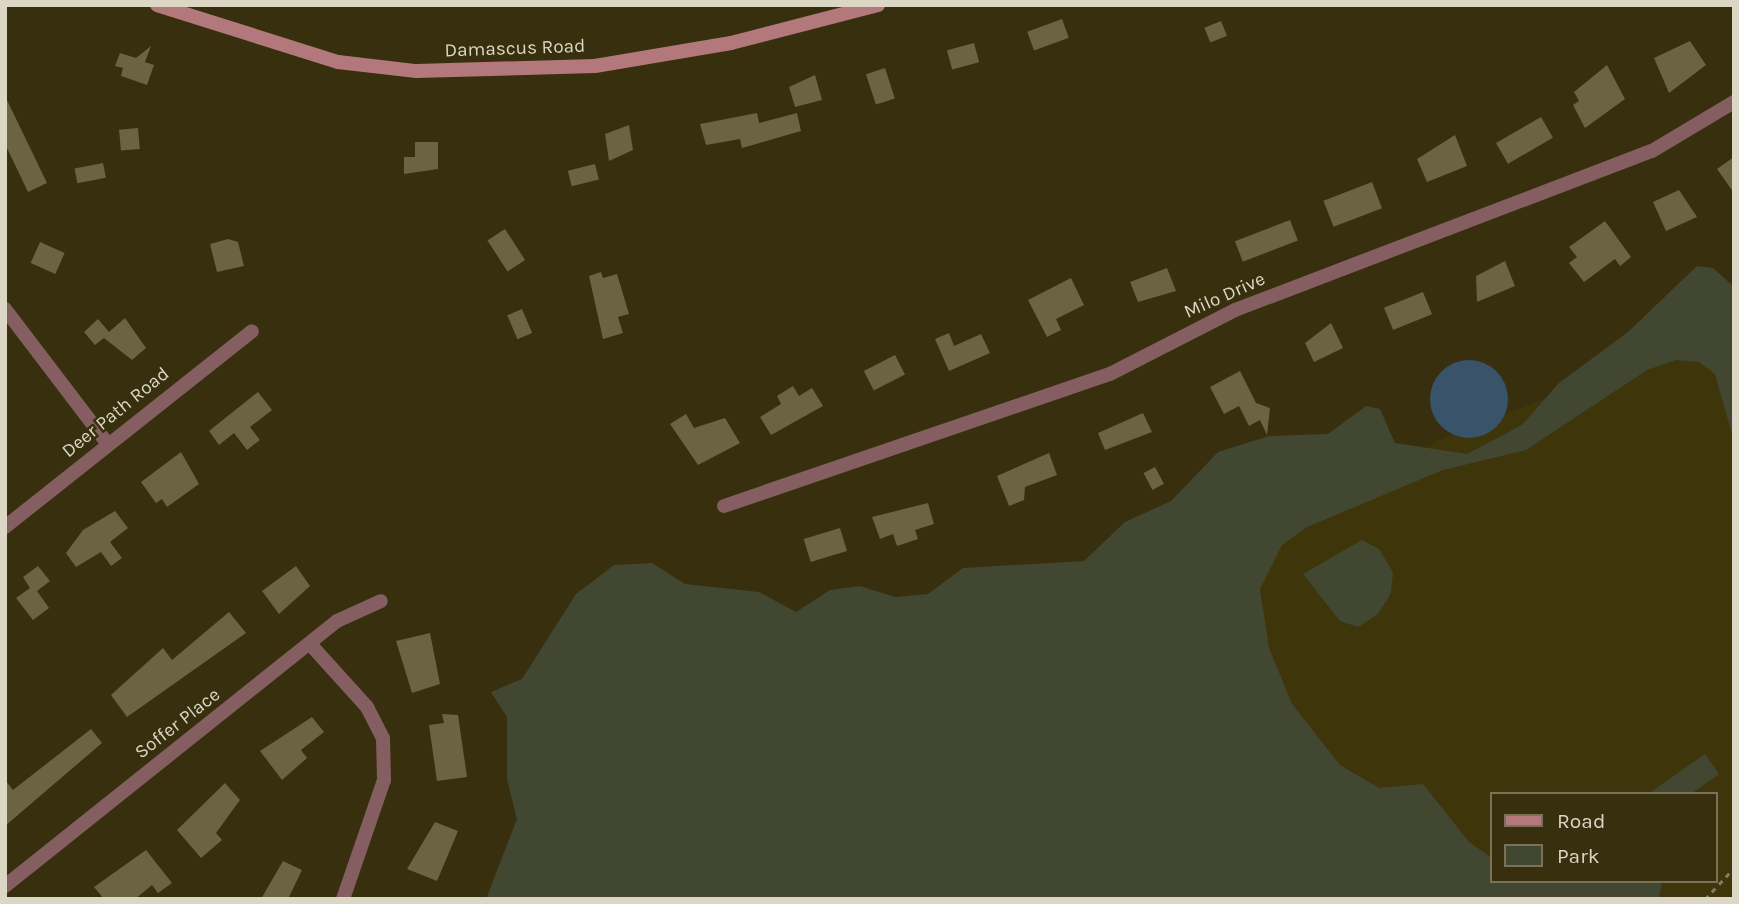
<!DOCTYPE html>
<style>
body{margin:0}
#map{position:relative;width:1739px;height:904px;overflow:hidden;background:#372f0e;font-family:Karla,sans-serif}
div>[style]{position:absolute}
.built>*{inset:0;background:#3f350b}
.green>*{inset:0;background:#424731}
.water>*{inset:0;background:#38536a}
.round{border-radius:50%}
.building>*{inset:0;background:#6c6342;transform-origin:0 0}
.path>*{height:2.5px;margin-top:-1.25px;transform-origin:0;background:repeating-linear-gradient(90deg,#827c62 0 5px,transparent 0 10px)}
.street>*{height:14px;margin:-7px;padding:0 7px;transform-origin:7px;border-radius:7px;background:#845e61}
.secondary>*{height:14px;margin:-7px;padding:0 7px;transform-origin:7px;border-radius:7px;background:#b3787c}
span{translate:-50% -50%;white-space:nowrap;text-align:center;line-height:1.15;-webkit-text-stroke:5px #372f0e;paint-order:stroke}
.street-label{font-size:19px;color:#dcd7c5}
.frame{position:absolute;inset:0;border:7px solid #dcd7c5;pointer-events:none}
.legend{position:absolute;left:1490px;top:792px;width:228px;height:91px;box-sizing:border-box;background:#372f0e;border:2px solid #797257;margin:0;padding:9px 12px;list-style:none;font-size:21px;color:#dcd7c5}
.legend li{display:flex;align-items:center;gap:14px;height:35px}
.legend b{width:35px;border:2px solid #797257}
</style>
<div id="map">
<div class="built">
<i style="clip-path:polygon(evenodd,1734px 325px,1734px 899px,1382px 899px,1177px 613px,1437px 441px,1734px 325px,1492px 794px,1716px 794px,1716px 881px,1492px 881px,1492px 794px)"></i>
</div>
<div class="green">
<i style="clip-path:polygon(1697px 266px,1713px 268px,1734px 287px,1734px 441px,1715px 374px,1699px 362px,1676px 360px,1647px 370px,1526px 450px,1443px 470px,1307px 527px,1282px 545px,1260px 589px,1269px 648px,1292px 704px,1340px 765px,1379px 788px,1423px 784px,1469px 842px,1492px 858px,1492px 881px,1662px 881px,1659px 899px,486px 899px,517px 819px,507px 779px,507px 717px,491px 692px,522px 679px,576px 594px,614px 565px,652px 563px,685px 584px,759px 592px,796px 612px,830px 590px,860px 586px,895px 597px,928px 594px,963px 568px,1084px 561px,1125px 522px,1171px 501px,1218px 452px,1269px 436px,1328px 434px,1366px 406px,1380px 409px,1395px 443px,1467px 454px,1522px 425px,1559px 383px,1628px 332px)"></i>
<i style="clip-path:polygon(1362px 540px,1379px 549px,1393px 572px,1391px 593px,1378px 614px,1358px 627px,1340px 621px,1303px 574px)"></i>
<i style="clip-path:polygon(1705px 754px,1719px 774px,1691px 794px,1648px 794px)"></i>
</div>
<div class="water">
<i class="round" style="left:1430px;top:360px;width:78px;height:78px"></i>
</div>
<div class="building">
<i style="left:1062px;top:19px;width:20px;height:37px;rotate:70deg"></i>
<i style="left:1221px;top:21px;width:16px;height:18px;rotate:68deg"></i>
<i style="clip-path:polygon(1690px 41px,1706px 65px,1669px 93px,1654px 58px)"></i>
<i style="left:974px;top:43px;width:20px;height:28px;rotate:75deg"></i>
<i style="clip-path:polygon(151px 46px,145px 62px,154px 65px,147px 85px,121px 76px,123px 68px,115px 66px,120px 53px,136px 58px)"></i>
<i style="clip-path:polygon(1607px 65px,1625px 99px,1585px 128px,1573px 105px,1579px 101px,1574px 92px)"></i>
<i style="left:885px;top:68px;width:32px;height:20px;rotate:72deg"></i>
<i style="clip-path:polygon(815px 75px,822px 100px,795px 107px,789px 87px)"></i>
<i style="clip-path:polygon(5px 96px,47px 183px,28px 192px,5px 144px)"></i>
<i style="clip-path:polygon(757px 113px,759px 123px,797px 113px,801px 131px,742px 148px,740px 139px,706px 145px,700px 124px)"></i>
<i style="left:1541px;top:117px;width:24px;height:52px;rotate:60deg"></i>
<i style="clip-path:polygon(629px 125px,633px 150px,609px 161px,605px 134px)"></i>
<i style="left:138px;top:128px;width:21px;height:19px;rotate:85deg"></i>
<i style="clip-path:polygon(1455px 135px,1467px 166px,1427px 182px,1417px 159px)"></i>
<i style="clip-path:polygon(415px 142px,438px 142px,438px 169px,404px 174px,404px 157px,415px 157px)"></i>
<i style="clip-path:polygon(1734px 157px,1734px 193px,1717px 169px)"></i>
<i style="left:103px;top:163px;width:15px;height:29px;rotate:79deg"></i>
<i style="left:595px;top:164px;width:16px;height:28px;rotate:76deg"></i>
<i style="left:1372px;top:182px;width:28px;height:52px;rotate:69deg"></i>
<i style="clip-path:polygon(1679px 190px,1697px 217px,1666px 231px,1653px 202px)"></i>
<i style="left:1290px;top:220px;width:22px;height:59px;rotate:69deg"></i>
<i style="clip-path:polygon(1605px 221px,1631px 257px,1620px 266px,1615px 259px,1584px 282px,1569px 263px,1577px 257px,1569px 247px)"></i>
<i style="left:505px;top:229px;width:37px;height:21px;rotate:57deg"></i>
<i style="clip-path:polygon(228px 239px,238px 242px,244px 266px,217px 272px,210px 244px)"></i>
<i style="left:40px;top:242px;width:27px;height:23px;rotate:24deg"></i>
<i style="clip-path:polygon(1505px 261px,1515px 286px,1477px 302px,1476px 276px)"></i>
<i style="clip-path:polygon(1167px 268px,1176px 291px,1138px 302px,1130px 282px)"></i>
<i style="clip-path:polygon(601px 272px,603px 278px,617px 274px,629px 314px,618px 317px,623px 333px,603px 339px,589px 276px)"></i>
<i style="clip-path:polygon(1071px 278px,1084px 305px,1056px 319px,1061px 330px,1047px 337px,1028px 300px)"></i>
<i style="left:1423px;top:292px;width:24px;height:42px;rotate:68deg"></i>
<i style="left:522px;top:309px;width:26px;height:16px;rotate:67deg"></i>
<i style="clip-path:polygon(125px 318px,146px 348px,132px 360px,104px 338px,95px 345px,84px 332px,98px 319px,109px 332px)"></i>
<i style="clip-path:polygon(1331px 323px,1343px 348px,1314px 362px,1305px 343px)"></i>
<i style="clip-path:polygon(949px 333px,954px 346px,981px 334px,990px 353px,949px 371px,935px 339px)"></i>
<i style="left:895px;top:355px;width:22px;height:35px;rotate:63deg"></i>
<i style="clip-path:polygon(1240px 371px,1256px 403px,1270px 408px,1267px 435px,1260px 420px,1249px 426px,1239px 406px,1224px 414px,1210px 387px)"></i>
<i style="clip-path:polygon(793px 386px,799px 396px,812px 388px,823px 406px,771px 435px,760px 417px,781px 404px,777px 396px)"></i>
<i style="clip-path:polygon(258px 392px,272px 410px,250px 427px,260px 440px,247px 450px,234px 433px,219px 445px,209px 431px)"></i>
<i style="clip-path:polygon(1143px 413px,1152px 432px,1105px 450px,1098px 433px)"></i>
<i style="clip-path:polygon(686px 414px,694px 428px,725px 418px,740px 443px,698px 465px,670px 424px)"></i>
<i style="clip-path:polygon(181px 452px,199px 484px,167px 507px,162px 499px,156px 503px,141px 482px)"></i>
<i style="clip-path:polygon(1049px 453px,1057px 475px,1025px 487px,1024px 500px,1009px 506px,997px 476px)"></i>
<i style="left:1155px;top:467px;width:19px;height:13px;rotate:62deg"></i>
<i style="clip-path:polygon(928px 503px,934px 524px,915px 530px,918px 539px,897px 546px,893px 534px,880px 539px,872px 517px)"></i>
<i style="clip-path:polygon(115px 511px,128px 528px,110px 542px,122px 558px,111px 566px,101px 552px,76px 567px,66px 553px,83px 530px)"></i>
<i style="left:840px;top:528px;width:24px;height:38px;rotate:73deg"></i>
<i style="clip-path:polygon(38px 566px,50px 581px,37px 591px,49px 608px,33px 620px,16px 598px,30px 588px,23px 577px)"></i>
<i style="clip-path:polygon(296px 566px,310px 586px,279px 614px,262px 591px)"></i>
<i style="clip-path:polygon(229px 612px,246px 633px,127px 717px,111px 695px,163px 648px,172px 660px)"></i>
<i style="clip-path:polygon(430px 633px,440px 684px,412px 693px,396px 641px)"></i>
<i style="clip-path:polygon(442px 714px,458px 715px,467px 777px,437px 781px,429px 725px,444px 723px)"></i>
<i style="clip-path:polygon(312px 717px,324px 732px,301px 750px,307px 758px,282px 780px,260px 751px)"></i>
<i style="clip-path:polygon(91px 729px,102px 743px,5px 826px,5px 780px,13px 790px)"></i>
<i style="clip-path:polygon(225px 783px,240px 800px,216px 833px,222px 840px,201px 858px,177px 830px)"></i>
<i style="clip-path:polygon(435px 822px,458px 831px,437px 881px,407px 869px)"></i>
<i style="clip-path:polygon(146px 850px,172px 883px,158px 893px,152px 885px,135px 899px,104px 899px,94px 887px)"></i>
<i style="clip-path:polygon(283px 861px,302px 870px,288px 899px,261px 899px)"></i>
</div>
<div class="path">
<i style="left:1705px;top:899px;width:42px;rotate:-46.9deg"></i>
</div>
<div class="street">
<i style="left:5px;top:309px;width:170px;rotate:52.7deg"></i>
<i style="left:724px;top:506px;width:408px;rotate:-18.9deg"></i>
<i style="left:1110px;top:374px;width:140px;rotate:-27.1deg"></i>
<i style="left:1235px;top:310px;width:446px;rotate:-20.9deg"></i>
<i style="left:1652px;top:151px;width:96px;rotate:-30.9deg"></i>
<i style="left:5px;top:527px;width:315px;rotate:-38.4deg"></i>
<i style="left:310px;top:644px;width:85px;rotate:47.9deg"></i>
<i style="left:367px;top:707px;width:35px;rotate:63deg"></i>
<i style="left:383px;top:738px;width:42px;rotate:88.6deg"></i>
<i style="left:384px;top:780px;width:126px;rotate:109deg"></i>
<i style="left:5px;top:886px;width:425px;rotate:-38.6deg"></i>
<i style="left:337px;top:621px;width:48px;rotate:-24.4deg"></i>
</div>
<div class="secondary">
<i style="left:157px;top:5px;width:190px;rotate:17.5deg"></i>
<i style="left:338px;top:62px;width:79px;rotate:6.6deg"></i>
<i style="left:416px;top:71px;width:179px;rotate:-1.6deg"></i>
<i style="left:595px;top:66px;width:138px;rotate:-9.6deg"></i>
<i style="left:731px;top:43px;width:152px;rotate:-14.5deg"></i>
</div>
<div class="street-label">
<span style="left:515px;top:49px;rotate:-2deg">Damascus Road</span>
<span style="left:1225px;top:296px;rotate:-24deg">Milo Drive</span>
<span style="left:116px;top:413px;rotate:-39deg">Deer Path Road</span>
<span style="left:178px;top:724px;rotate:-38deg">Soffer Place</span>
</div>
<div class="frame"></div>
<ul class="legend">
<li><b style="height:9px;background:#b3787c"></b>Road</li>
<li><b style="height:19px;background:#424731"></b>Park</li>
</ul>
</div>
